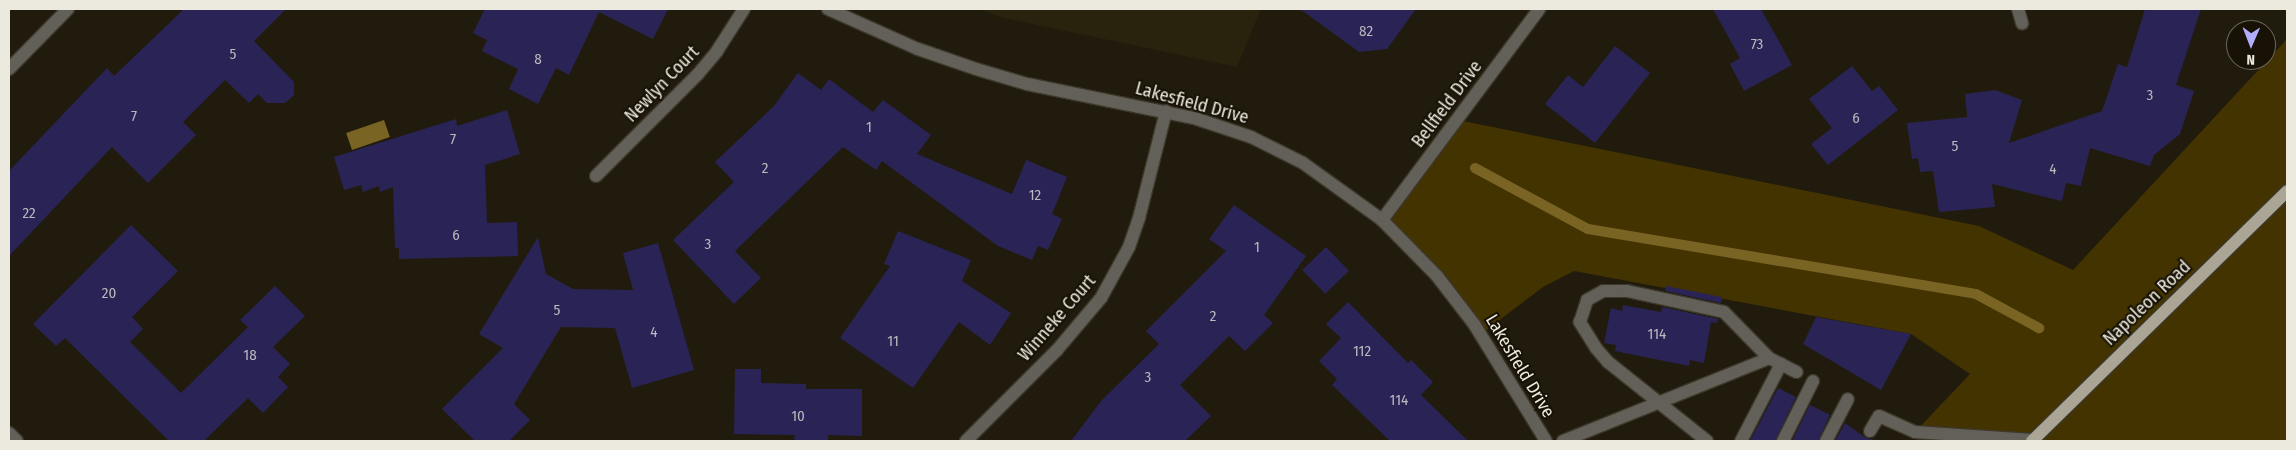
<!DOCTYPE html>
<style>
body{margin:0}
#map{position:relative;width:2296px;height:450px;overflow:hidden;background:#201b0c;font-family:"Fira Sans Condensed",sans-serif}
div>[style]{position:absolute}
.built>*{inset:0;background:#29220c}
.green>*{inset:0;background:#423300}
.water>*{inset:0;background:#796423;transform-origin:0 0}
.stream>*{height:10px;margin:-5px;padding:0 5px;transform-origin:5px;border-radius:5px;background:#796423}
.building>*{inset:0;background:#2a2456;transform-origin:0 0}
.roads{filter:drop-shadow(1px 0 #3d382a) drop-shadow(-1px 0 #3d382a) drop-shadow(0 1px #3d382a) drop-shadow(0 -1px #3d382a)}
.lane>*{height:12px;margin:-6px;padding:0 6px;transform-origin:6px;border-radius:6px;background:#626058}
.street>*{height:12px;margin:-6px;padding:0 6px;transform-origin:6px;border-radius:6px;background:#626058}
.primary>*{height:12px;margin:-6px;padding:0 6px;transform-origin:6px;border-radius:6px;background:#aaa595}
span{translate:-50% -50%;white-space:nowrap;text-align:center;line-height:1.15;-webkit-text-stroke:4px #171205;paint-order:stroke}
.number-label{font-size:15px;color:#bcb8bd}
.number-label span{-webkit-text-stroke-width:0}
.street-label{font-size:18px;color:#ece9df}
.frame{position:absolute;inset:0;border:10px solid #ece9df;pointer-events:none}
.north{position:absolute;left:2226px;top:20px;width:50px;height:50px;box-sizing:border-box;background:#171205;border:1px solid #6c685c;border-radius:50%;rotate:181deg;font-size:14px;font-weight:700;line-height:20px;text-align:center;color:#ece9df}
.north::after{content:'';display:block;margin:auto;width:18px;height:22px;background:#b1adfa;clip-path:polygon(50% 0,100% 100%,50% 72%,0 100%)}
</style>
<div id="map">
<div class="built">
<i style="clip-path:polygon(980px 9px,1261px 9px,1237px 67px,1000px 17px)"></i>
</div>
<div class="green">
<i style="clip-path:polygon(2287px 39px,2287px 441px,2032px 441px,1915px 432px,1970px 374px,1911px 334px,1574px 271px,1543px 287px,1481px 334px,1382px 220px,1458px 120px,1979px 226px,2073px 270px)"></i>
</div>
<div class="water">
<i style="left:384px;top:120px;width:18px;height:40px;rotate:71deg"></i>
</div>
<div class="stream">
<i style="left:1475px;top:168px;width:128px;rotate:28.4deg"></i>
<i style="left:1588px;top:229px;width:393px;rotate:9.5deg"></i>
<i style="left:1976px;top:294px;width:72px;rotate:28.4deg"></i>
</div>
<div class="building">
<i style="clip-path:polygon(184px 9px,286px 9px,254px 41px,294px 82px,294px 95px,285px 103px,267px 103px,258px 94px,249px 103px,225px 80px,183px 122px,196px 135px,148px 183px,112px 147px,9px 256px,9px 171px,107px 68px,114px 76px)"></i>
<i style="clip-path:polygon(485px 9px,668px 9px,653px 39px,599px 12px,569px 75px,556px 68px,538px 104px,509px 89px,518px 69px,482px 51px,487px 40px,473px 33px)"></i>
<i style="clip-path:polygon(1300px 9px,1416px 9px,1387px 49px,1359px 52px)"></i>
<i style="clip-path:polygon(1713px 9px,1761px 9px,1792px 65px,1744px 91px,1730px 64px,1740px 58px)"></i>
<i style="clip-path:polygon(2145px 9px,2201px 9px,2176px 85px,2194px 91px,2180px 134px,2154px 155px,2150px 166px,2090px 148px,2081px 186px,2066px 183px,2062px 201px,1992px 184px,1995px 207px,1939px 212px,1933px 171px,1920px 172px,1918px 158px,1912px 159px,1907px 123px,1967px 117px,1965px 94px,1995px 90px,2022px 100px,2009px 143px,2102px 111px,2118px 64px,2127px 67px)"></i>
<i style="clip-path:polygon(1615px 46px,1650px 73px,1595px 143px,1545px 104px,1568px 75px,1583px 87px)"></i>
<i style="clip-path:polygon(1852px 66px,1872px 91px,1879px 86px,1898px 110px,1828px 165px,1811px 144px,1832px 128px,1809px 99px)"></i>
<i style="clip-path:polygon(798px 73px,821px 90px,829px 79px,873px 112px,883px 100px,931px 135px,917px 154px,1012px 194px,1026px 160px,1067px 177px,1052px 214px,1062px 219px,1048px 250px,1038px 246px,1032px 260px,998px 246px,882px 161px,876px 170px,843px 147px,735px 251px,761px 278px,734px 304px,673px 240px,734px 182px,715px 162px,773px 107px)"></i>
<i style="clip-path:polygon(507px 110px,520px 154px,485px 165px,487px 223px,517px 222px,518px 256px,399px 259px,399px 248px,395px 248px,393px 187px,380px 192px,379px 186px,363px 192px,361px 185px,344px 190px,334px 157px,456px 119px,457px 126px)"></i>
<i style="clip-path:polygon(1234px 205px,1306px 256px,1264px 315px,1273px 323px,1245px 351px,1229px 336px,1180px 385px,1211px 416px,1185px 441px,1071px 441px,1101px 401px,1159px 344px,1146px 331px,1226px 251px,1209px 239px)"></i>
<i style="clip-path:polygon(131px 225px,178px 271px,132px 317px,143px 329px,130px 342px,181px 393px,248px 327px,240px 320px,275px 286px,305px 316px,273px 347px,290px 364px,278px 377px,288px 387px,263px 413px,248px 398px,204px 441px,169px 441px,65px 338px,56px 346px,33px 324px)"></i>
<i style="clip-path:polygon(898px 231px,971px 260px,962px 281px,1011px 313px,990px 345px,959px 322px,913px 388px,840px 338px,890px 266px,884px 264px)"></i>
<i style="clip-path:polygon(538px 237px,546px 274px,573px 289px,633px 290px,623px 253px,658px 243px,694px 370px,632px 388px,615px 328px,561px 327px,514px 404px,530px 420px,509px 441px,475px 441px,442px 409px,503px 348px,479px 334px)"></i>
<i style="left:1326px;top:247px;width:33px;height:33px;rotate:46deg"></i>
<i style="clip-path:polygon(1666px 286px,1722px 297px,1721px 303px,1665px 291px)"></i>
<i style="clip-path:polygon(1348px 302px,1408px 363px,1411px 360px,1433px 382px,1421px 395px,1468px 441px,1390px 441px,1332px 385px,1337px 379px,1319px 361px,1341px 338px,1326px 324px)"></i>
<i style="clip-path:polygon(1623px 305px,1661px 312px,1662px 307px,1718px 319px,1717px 323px,1711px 322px,1704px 363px,1690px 360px,1689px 366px,1615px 351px,1616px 345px,1604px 343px,1611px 308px,1622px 311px)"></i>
<i style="clip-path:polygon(1816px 317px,1911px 334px,1881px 390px,1803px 344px)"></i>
<i style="clip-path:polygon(735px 369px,761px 369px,761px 383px,806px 384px,806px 389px,862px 389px,862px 436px,828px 435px,828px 441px,794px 441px,795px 435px,734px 434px)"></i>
<i style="clip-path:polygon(1778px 388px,1796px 397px,1775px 441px,1750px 441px)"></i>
<i style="clip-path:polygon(1810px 405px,1830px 415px,1818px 441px,1792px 441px)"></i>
<i style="clip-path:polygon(1845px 423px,1866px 438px,1879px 441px,1835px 441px)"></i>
</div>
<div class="roads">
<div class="lane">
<i style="left:1870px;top:431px;width:17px;rotate:-59deg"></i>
<i style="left:1879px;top:416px;width:39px;rotate:24deg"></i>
<i style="left:1915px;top:432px;width:118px;rotate:3.9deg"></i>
<i style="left:1563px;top:441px;width:222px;rotate:-21.9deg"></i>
<i style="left:1769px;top:358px;width:31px;rotate:27deg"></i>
<i style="left:1707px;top:441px;width:127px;rotate:-141.4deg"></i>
<i style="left:1608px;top:362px;width:18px;rotate:-131deg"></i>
<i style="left:1596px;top:348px;width:31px;rotate:-122deg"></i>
<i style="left:1580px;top:322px;width:23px;rotate:-72deg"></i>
<i style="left:1587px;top:300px;width:18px;rotate:-29deg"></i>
<i style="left:1603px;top:291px;width:24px"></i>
<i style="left:1627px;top:291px;width:99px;rotate:12.2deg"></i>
<i style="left:1724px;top:312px;width:64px;rotate:45.6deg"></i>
<i style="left:1741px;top:441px;width:87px;rotate:-62.5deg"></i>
<i style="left:1783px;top:441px;width:67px;rotate:-63.4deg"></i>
<i style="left:1826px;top:441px;width:47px;rotate:-62.4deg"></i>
</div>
<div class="street">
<i style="left:828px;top:9px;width:98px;rotate:24deg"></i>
<i style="left:918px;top:49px;width:61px;rotate:19deg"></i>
<i style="left:976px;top:69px;width:53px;rotate:16.4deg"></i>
<i style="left:1027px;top:84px;width:174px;rotate:11.6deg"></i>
<i style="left:1197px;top:119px;width:57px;rotate:18.4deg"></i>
<i style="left:1251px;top:137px;width:58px;rotate:26.6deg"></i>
<i style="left:1303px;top:163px;width:97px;rotate:35.8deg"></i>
<i style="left:1382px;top:220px;width:78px;rotate:45.5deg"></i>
<i style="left:1437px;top:276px;width:61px;rotate:52.4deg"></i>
<i style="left:1474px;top:324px;width:137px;rotate:58.4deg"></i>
<i style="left:2018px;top:9px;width:15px;rotate:74deg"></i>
<i style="left:9px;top:69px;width:84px;rotate:-45.5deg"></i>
<i style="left:596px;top:176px;width:144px;rotate:-45deg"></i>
<i style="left:698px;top:74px;width:30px;rotate:-50deg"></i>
<i style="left:717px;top:51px;width:50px;rotate:-57.3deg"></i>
<i style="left:1382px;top:220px;width:263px;rotate:-53.3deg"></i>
<i style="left:9px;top:433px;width:11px;rotate:45deg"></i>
<i style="left:966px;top:441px;width:129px;rotate:-45deg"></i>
<i style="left:1057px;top:350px;width:68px;rotate:-49.8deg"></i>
<i style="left:1101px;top:298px;width:58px;rotate:-61.2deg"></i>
<i style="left:1129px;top:247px;width:31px;rotate:-71deg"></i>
<i style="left:1139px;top:218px;width:110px;rotate:-75.8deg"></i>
</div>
<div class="primary">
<i style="left:2032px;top:441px;width:357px;rotate:-44.4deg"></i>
</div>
</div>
<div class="number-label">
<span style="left:1366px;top:32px">82</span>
<span style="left:1757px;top:45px">73</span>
<span style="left:233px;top:55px">5</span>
<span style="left:538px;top:60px">8</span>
<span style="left:2150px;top:96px">3</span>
<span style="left:134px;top:117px">7</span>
<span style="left:1856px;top:119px">6</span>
<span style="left:869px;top:128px">1</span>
<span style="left:453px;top:140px">7</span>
<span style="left:1955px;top:147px">5</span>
<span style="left:765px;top:169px">2</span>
<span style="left:2053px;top:170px">4</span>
<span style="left:1035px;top:196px">12</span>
<span style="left:29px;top:214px">22</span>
<span style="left:456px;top:236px">6</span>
<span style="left:708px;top:245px">3</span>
<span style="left:1257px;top:248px">1</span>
<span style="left:109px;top:294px">20</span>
<span style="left:557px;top:311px">5</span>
<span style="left:1213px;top:317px">2</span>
<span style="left:654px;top:333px">4</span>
<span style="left:1657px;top:335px">114</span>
<span style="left:893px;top:342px">11</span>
<span style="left:1362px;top:352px">112</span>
<span style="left:250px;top:356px">18</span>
<span style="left:1148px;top:378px">3</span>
<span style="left:1399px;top:401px">114</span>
<span style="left:798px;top:417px">10</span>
</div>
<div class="street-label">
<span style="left:662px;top:84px;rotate:-46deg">Newlyn Court</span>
<span style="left:1192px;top:103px;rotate:15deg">Lakesfield Drive</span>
<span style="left:1447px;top:104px;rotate:-53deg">Bellfield Drive</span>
<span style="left:2147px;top:303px;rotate:-44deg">Napoleon Road</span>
<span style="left:1057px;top:318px;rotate:-49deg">Winneke Court</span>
<span style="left:1520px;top:366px;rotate:59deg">Lakesfield Drive</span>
</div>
<div class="frame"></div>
<div class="north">N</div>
</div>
